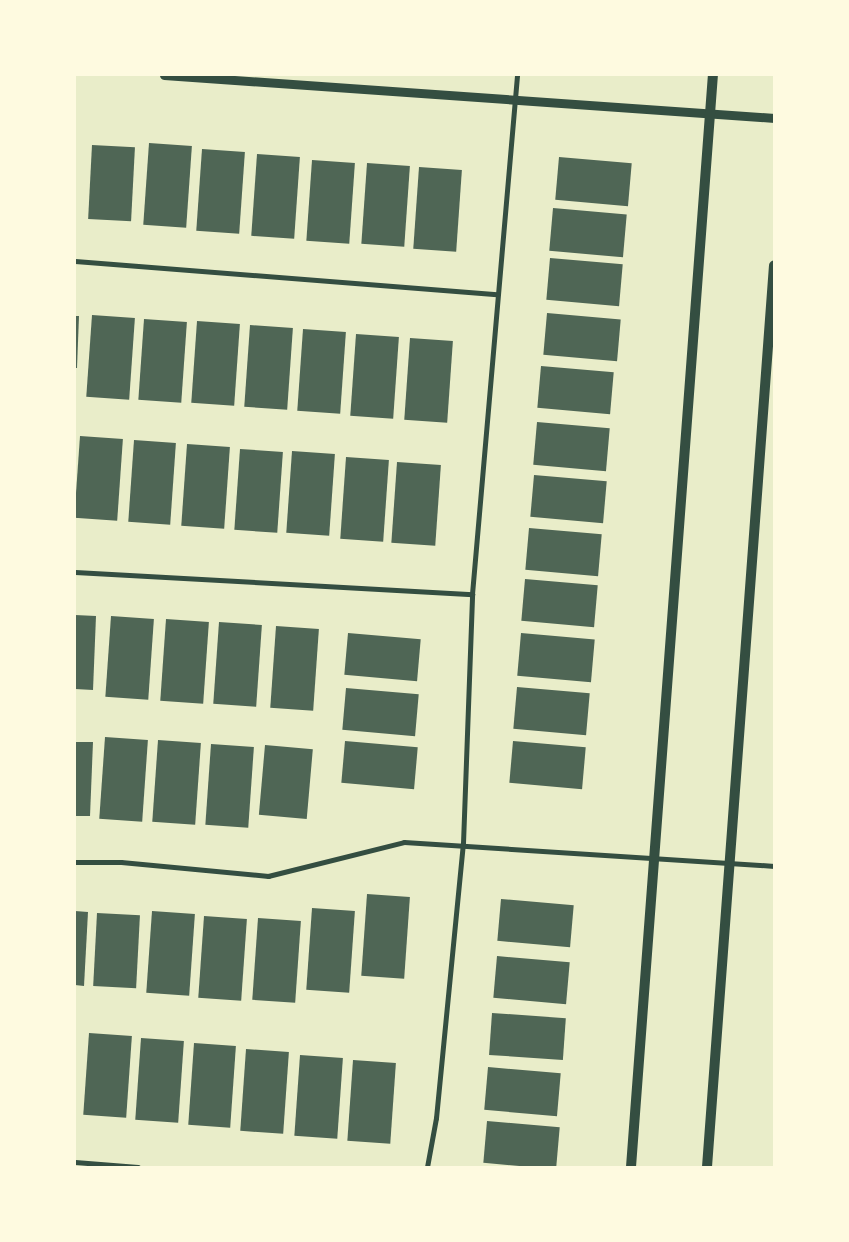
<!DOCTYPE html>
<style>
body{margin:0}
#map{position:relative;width:849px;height:1242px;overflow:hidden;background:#e9edc9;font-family:"Fira Sans",sans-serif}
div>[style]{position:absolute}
.building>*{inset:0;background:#4f6655;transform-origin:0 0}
.minor>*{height:5px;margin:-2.5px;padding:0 2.5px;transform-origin:2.5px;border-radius:2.5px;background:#344e41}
.tertiary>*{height:9px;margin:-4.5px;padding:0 4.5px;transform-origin:4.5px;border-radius:4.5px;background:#344e41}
.secondary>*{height:10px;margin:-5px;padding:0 5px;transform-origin:5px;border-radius:5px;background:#344e41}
span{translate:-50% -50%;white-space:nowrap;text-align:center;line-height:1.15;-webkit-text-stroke:4px #fefae0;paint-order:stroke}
.frame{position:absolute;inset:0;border:76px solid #fefae0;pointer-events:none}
</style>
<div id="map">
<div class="building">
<i style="left:149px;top:143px;width:43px;height:82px;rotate:4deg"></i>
<i style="left:92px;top:145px;width:43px;height:74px;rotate:3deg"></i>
<i style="left:202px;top:149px;width:43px;height:82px;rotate:4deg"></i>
<i style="left:257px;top:154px;width:43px;height:82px;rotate:4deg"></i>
<i style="left:559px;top:157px;width:73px;height:43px;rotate:5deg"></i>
<i style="left:312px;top:160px;width:43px;height:81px;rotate:4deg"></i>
<i style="left:367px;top:163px;width:43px;height:81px;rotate:4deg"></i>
<i style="left:419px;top:167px;width:43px;height:82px;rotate:4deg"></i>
<i style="left:553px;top:208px;width:74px;height:43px;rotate:5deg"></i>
<i style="left:550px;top:258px;width:73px;height:42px;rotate:5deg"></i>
<i style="left:547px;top:313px;width:74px;height:42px;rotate:5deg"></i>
<i style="left:92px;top:315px;width:43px;height:82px;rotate:4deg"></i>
<i style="clip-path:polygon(75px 316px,79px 316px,77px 368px,75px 368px)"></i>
<i style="left:144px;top:319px;width:43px;height:81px;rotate:4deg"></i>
<i style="left:197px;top:321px;width:43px;height:82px;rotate:4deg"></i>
<i style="left:250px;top:325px;width:43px;height:82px;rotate:4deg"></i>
<i style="left:303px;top:329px;width:43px;height:82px;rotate:4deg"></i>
<i style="left:356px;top:334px;width:43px;height:82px;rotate:4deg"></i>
<i style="left:410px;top:338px;width:43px;height:82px;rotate:4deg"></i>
<i style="left:541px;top:366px;width:73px;height:42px;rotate:5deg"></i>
<i style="left:537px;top:422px;width:73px;height:43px;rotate:5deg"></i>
<i style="left:80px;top:436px;width:43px;height:82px;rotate:4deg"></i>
<i style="left:134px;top:440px;width:42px;height:82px;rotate:4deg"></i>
<i style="left:187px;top:444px;width:43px;height:82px;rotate:4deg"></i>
<i style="left:240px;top:449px;width:43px;height:81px;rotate:4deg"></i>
<i style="left:292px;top:451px;width:43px;height:82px;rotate:4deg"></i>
<i style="left:346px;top:457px;width:43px;height:82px;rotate:4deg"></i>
<i style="left:397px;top:462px;width:44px;height:81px;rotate:4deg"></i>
<i style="left:534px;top:475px;width:73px;height:42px;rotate:5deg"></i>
<i style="left:529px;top:528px;width:73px;height:42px;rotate:5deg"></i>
<i style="left:525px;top:579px;width:73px;height:42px;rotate:5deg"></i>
<i style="clip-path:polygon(75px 615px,96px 616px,93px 690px,75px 689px)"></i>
<i style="left:111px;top:616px;width:43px;height:81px;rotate:4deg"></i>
<i style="left:166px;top:619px;width:43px;height:82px;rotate:4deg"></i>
<i style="left:219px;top:622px;width:43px;height:82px;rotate:4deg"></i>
<i style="left:276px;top:626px;width:43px;height:82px;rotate:4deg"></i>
<i style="left:348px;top:633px;width:73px;height:42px;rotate:5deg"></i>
<i style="left:521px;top:633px;width:74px;height:43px;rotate:5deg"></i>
<i style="left:517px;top:687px;width:73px;height:42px;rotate:5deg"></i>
<i style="left:346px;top:688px;width:73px;height:42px;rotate:5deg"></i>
<i style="left:105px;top:737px;width:43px;height:82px;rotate:4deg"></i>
<i style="left:158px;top:740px;width:43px;height:82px;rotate:4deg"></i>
<i style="left:345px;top:741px;width:73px;height:42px;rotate:5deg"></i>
<i style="left:513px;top:741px;width:73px;height:42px;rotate:5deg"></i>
<i style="clip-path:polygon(75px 742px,93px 742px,90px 816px,75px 816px)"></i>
<i style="left:211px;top:744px;width:43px;height:81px;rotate:4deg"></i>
<i style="left:265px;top:745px;width:48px;height:70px;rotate:5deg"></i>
<i style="left:367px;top:894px;width:43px;height:82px;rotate:4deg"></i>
<i style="left:501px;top:899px;width:73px;height:42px;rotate:5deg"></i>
<i style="left:312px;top:908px;width:43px;height:82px;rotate:4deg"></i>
<i style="clip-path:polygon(75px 911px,88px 912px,84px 986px,75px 985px)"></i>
<i style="left:152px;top:911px;width:43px;height:82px;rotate:4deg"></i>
<i style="left:97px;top:913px;width:43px;height:73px;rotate:3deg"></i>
<i style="left:204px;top:916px;width:43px;height:82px;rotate:4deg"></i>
<i style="left:258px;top:918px;width:43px;height:82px;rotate:4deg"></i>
<i style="left:497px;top:956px;width:73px;height:42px;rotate:5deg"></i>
<i style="left:492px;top:1013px;width:74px;height:42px;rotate:4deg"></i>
<i style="left:89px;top:1033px;width:43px;height:82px;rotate:4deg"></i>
<i style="left:141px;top:1038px;width:43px;height:82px;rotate:4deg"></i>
<i style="left:194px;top:1043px;width:42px;height:82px;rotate:4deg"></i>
<i style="left:246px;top:1049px;width:43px;height:82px;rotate:4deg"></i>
<i style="left:300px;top:1055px;width:43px;height:81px;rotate:4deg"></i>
<i style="left:353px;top:1060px;width:43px;height:81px;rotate:4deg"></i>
<i style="left:488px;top:1067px;width:73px;height:43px;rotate:5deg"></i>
<i style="left:487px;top:1121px;width:73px;height:42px;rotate:5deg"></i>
</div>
<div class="minor">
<i style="left:75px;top:261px;width:423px;rotate:4.5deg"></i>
<i style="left:75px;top:572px;width:398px;rotate:3.2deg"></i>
<i style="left:75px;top:862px;width:46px"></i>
<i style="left:121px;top:862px;width:148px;rotate:5.4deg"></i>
<i style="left:268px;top:876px;width:140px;rotate:-14deg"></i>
<i style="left:404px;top:842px;width:371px;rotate:3.7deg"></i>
<i style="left:75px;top:1162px;width:63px;rotate:4.5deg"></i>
<i style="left:427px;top:1167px;width:50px;rotate:-79.6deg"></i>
<i style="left:436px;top:1118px;width:276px;rotate:-84.4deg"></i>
<i style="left:463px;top:843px;width:249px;rotate:-87.9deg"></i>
<i style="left:472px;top:594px;width:521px;rotate:-85.04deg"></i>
</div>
<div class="tertiary">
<i style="left:164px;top:75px;width:612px;rotate:4.03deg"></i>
</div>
<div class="secondary">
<i style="left:631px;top:1167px;width:1095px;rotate:-85.71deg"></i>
<i style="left:707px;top:1167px;width:904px;rotate:-85.75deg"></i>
</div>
<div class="frame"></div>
</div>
